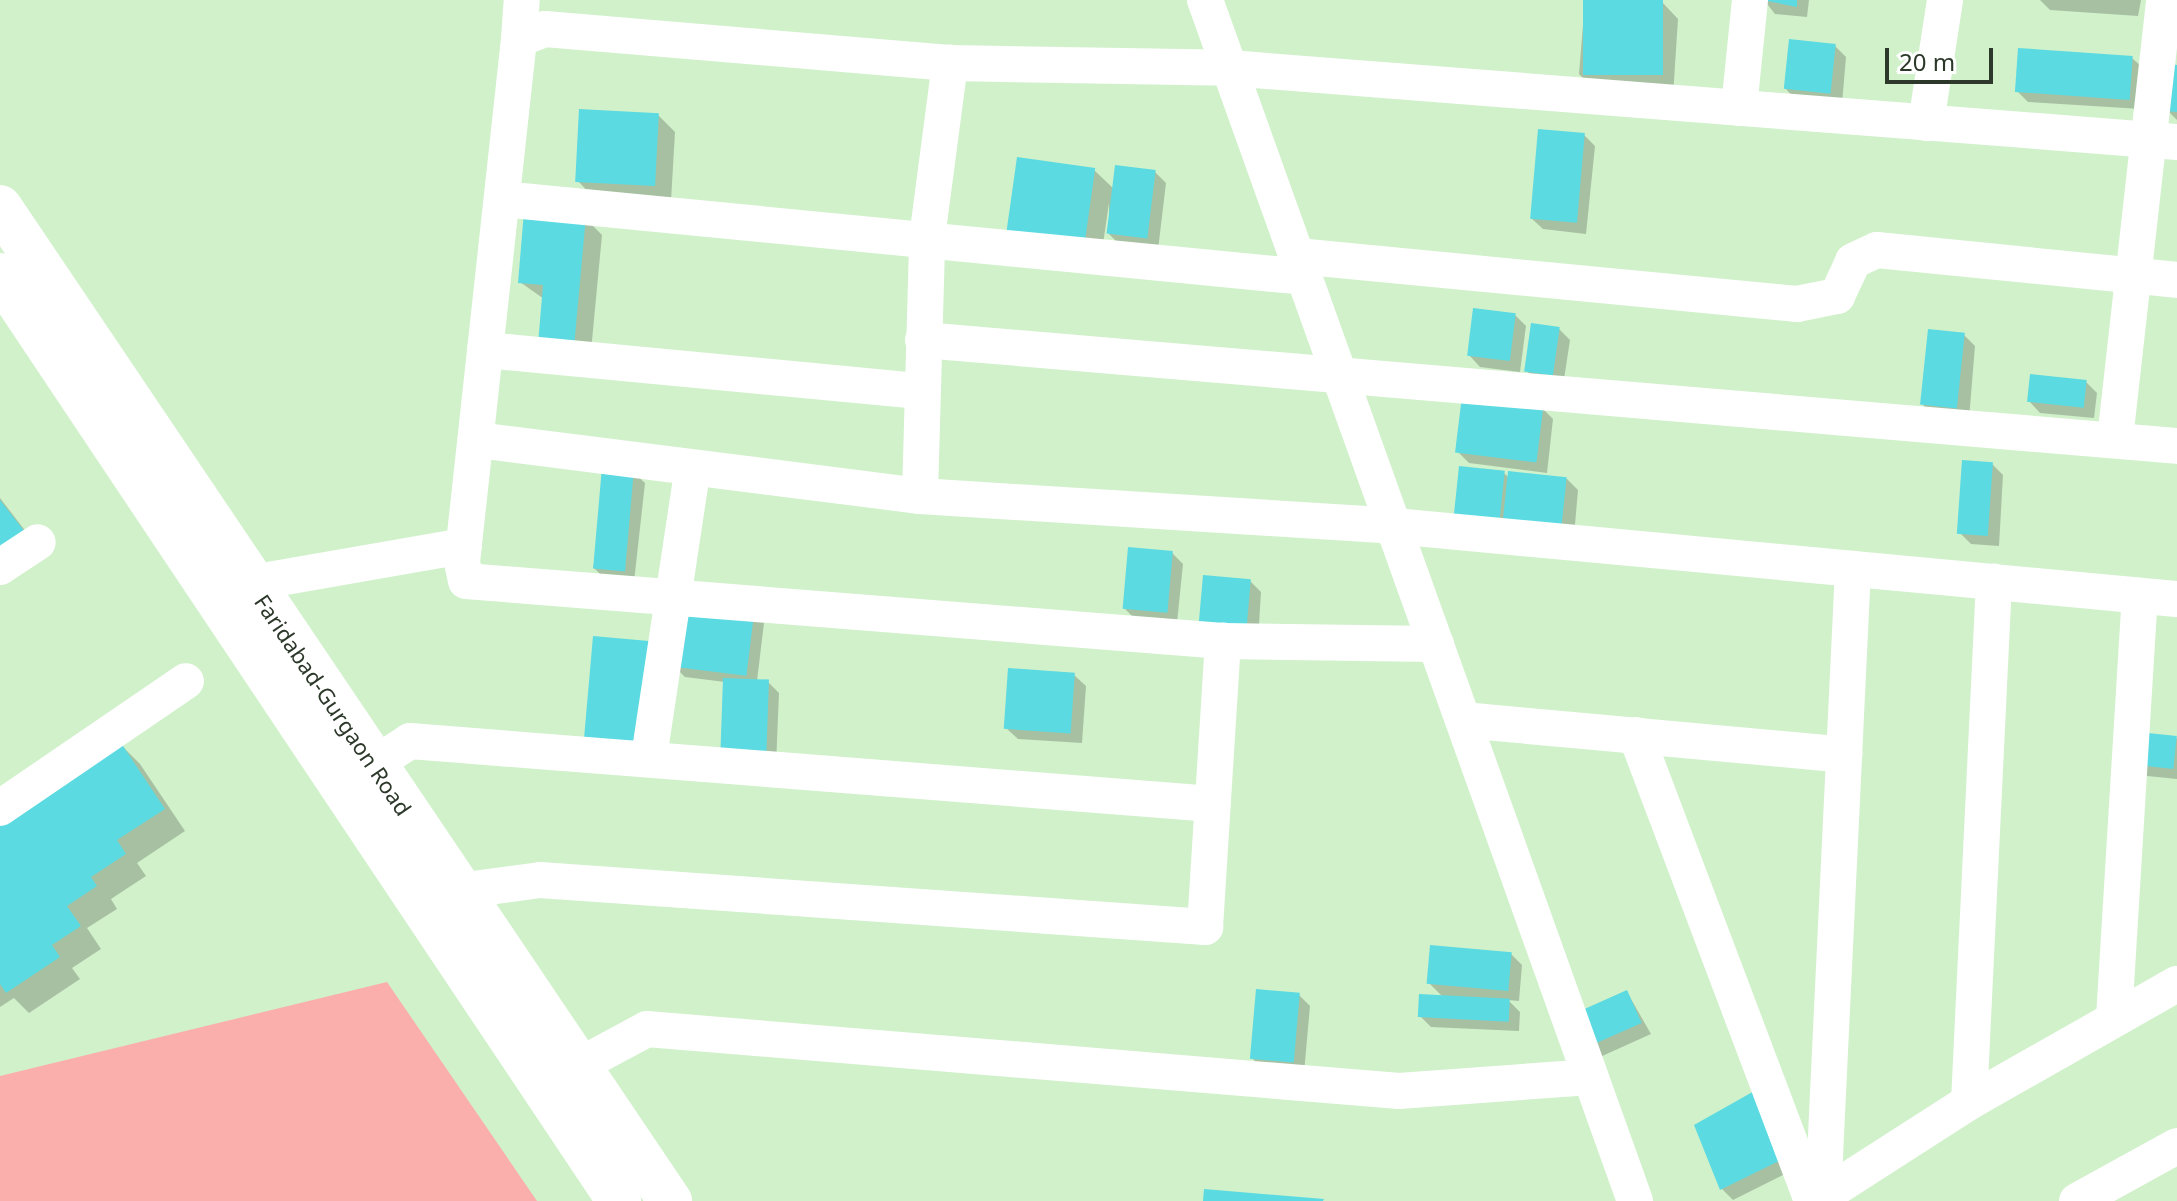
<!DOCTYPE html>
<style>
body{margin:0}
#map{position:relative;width:2177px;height:1201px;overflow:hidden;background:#d1f1cb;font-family:"Noto Sans",sans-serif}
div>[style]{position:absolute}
.water>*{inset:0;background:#faafad}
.shadow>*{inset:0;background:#0003}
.building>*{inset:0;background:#5bdae1;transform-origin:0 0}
.minor>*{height:36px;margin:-18px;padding:0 18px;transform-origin:18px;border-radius:18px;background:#fff}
.secondary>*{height:44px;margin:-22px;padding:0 22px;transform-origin:22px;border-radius:22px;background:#fff}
span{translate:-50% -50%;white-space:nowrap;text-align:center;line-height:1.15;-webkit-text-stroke:6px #fff;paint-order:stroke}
.street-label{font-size:22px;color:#2c3829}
.scale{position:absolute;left:1885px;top:48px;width:108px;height:36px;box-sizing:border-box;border:4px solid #2c3829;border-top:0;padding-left:10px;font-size:24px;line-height:28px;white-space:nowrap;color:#2c3829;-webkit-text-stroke:6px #fff;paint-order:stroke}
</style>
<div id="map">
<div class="water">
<i style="clip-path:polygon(387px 982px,537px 1201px,0 1201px,0 1076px)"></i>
</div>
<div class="shadow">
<i style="clip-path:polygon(1585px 0,1662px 2px,1678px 19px,1673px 96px,1596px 91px,1579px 74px)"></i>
<i style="clip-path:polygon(1764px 0,1809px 0,1807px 17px,1775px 14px)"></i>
<i style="clip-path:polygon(2040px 0,2141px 0,2138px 16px,2050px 10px)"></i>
<i style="clip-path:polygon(1835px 46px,1846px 57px,1842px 104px,1796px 100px,1785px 88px)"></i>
<i style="clip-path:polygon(2132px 58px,2144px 69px,2141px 109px,2028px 102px,2017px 91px)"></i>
<i style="clip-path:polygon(2177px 67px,2177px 120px,2167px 110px)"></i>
<i style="clip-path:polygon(658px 115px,675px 132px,671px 201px,594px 198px,578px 181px)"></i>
<i style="clip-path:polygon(1584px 135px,1595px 146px,1586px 234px,1543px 229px,1531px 218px)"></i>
<i style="clip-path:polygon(1094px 170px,1114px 189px,1155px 172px,1166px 183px,1158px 250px,1120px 245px,1109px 234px,1109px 203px,1101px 258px,1026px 247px)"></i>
<i style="clip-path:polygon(585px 218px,602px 235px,590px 362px,544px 299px,520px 282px)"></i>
<i style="clip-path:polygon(1515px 315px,1526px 326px,1520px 372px,1480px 367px,1469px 355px)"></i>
<i style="clip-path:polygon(1559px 329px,1570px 340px,1563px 386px,1537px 382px,1526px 370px)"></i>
<i style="clip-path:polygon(1964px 335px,1975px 346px,1969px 419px,1934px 416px,1923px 405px)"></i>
<i style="clip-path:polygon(2086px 382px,2097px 393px,2094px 418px,2040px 413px,2029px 401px)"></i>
<i style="clip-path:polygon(1542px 408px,1553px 419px,1547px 473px,1469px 463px,1458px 452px)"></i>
<i style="clip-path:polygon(1992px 464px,2003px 475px,1999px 546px,1971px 544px,1960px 533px)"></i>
<i style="clip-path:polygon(633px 472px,645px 483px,634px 582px,604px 578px,593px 567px)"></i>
<i style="clip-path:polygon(1504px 473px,1510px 479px,1567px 479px,1578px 490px,1573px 548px,1465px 530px)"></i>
<i style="clip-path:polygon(0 498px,40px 550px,0 580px)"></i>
<i style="clip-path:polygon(1172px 553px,1183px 564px,1177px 623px,1135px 619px,1124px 608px)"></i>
<i style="clip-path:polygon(1250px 581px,1261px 592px,1258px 641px,1213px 638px)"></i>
<i style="clip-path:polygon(753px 612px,764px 623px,757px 681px,768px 682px,779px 693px,776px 766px,734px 764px,725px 682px,685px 677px,674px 666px)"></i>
<i style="clip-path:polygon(1074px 675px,1086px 686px,1082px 743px,1018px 739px,1006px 728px)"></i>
<i style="clip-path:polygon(2177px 738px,2177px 779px,2147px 776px,2136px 765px)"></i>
<i style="clip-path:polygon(119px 743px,140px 764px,185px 831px,137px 863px,146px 876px,111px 899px,117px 909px,87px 928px,101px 949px,72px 968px,80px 979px,29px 1013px,14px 998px,0 1007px,0 821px)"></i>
<i style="clip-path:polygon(1511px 954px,1522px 965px,1519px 1001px,1508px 1000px,1520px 1012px,1519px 1031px,1431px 1027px,1420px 1016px,1443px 997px,1429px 983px)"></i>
<i style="clip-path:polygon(1627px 992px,1651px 1034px,1600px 1057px,1589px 1045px)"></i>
<i style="clip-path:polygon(1299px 995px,1310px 1006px,1304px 1073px,1263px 1069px,1252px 1058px)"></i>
<i style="clip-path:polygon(1696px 1126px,1797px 1168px,1733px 1200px,1722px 1189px)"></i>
</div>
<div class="building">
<i style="left:1583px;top:0;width:80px;height:75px"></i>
<i style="clip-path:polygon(1762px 0,1797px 0,1797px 7px)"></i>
<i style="left:1789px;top:39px;width:47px;height:50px;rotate:6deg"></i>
<i style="left:2018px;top:48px;width:115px;height:44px;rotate:4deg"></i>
<i style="clip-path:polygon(2169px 64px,2177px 65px,2177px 112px,2165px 111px)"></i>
<i style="left:579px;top:109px;width:80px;height:73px;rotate:3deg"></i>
<i style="left:1538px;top:129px;width:47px;height:90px;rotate:5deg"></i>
<i style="left:1017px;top:157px;width:79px;height:75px;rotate:8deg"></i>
<i style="left:1115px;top:165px;width:41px;height:69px;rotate:7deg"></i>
<i style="clip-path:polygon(524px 211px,586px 216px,574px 347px,538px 344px,543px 285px,518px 283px)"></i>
<i style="left:1473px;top:308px;width:43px;height:48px;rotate:7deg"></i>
<i style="left:1531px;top:323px;width:29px;height:49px;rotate:8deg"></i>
<i style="left:1928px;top:329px;width:37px;height:76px;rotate:6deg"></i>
<i style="left:2030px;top:374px;width:57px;height:28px;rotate:6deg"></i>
<i style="left:1462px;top:396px;width:82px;height:57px;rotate:7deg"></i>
<i style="left:1962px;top:460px;width:31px;height:74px;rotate:4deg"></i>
<i style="left:1459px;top:466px;width:46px;height:54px;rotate:6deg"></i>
<i style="left:602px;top:467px;width:32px;height:102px;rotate:5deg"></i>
<i style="left:1508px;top:471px;width:59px;height:62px;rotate:6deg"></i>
<i style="clip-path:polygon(0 500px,25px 532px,0 551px)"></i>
<i style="left:1128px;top:547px;width:45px;height:62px;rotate:5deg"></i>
<i style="left:1203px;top:575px;width:48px;height:52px;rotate:5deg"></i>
<i style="left:679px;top:601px;width:76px;height:66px;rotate:7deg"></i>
<i style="left:593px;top:636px;width:56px;height:105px;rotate:5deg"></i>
<i style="left:1008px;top:668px;width:67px;height:61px;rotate:4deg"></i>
<i style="left:723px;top:678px;width:46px;height:76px;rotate:2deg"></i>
<i style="left:2138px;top:732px;width:39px;height:33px;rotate:6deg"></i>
<i style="clip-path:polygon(119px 740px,165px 809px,117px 840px,126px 854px,91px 877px,97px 886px,67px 906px,81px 926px,52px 945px,60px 957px,6px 993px,0 984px,0 819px)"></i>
<i style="left:1430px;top:945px;width:82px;height:39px;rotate:5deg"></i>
<i style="left:1256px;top:989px;width:44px;height:70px;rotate:5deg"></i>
<i style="left:1627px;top:990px;width:36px;height:60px;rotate:66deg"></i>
<i style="left:1419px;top:994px;width:91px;height:23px;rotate:3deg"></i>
<i style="clip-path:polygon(1756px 1090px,1787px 1157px,1720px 1190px,1694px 1125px)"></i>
<i style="clip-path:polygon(1204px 1189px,1324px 1199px,1323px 1201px,1203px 1201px)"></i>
</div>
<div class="minor">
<i style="left:1205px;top:0;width:1276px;rotate:70.3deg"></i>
<i style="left:519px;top:39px;width:39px;rotate:-86deg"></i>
<i style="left:1739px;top:108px;width:109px;rotate:-84.2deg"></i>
<i style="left:1926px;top:123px;width:124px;rotate:-81.2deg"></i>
<i style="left:502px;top:199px;width:806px;rotate:5.55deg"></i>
<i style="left:1297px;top:256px;width:502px;rotate:5.48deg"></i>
<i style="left:1797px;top:304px;width:41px;rotate:-11.3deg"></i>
<i style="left:1837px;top:296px;width:38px;rotate:-65deg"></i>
<i style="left:1853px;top:261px;width:26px;rotate:-25deg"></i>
<i style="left:1877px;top:250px;width:301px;rotate:5.7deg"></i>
<i style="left:923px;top:340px;width:1258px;rotate:4.83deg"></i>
<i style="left:485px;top:350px;width:437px;rotate:5.4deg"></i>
<i style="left:2115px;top:439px;width:442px;rotate:-83.6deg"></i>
<i style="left:477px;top:440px;width:447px;rotate:7.2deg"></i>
<i style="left:920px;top:496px;width:475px;rotate:3.6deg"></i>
<i style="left:1394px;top:526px;width:786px;rotate:5.33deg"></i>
<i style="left:920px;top:496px;width:258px;rotate:-88.4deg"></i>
<i style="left:927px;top:238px;width:177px;rotate:-82.5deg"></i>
<i style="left:0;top:567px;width:45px;rotate:-33.3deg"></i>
<i style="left:251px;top:583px;width:216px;rotate:-9.9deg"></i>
<i style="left:1436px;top:644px;width:213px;rotate:-179.2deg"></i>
<i style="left:1223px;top:641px;width:759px;rotate:-175.47deg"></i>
<i style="left:466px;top:581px;width:19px;rotate:-102deg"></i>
<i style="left:462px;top:562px;width:526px;rotate:-83.78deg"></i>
<i style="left:519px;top:39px;width:28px;rotate:-21deg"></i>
<i style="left:545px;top:29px;width:406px;rotate:4.8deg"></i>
<i style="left:950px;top:63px;width:279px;rotate:1deg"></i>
<i style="left:1229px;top:68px;width:951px;rotate:4.46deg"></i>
<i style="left:1463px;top:720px;width:383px;rotate:5.2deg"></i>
<i style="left:1636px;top:735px;width:498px;rotate:69.3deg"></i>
<i style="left:649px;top:757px;width:289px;rotate:-81.4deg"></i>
<i style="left:373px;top:765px;width:44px;rotate:-33deg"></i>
<i style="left:410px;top:741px;width:805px;rotate:4.49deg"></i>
<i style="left:0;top:808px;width:225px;rotate:-34.3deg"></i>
<i style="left:458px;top:891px;width:83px;rotate:-7.6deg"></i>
<i style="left:540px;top:880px;width:667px;rotate:4.04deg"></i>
<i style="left:1205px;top:927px;width:287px;rotate:-86.4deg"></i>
<i style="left:2114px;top:1018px;width:423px;rotate:-86.5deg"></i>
<i style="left:578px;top:1066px;width:78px;rotate:-28.2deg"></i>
<i style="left:647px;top:1029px;width:755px;rotate:4.71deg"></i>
<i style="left:1399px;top:1091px;width:192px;rotate:-4.2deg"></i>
<i style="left:1969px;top:1102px;width:521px;rotate:-87.25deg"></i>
<i style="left:1823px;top:1198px;width:630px;rotate:-87.27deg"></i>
<i style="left:1815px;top:1201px;width:183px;rotate:-32.7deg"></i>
<i style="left:1969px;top:1102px;width:239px;rotate:-29.6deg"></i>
<i style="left:2077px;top:1201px;width:114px;rotate:-28.8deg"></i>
</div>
<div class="secondary">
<i style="left:0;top:207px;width:1199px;rotate:56.02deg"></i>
<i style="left:0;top:275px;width:1114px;rotate:56.24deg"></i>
</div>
<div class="street-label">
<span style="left:333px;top:705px;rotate:56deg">Faridabad-Gurgaon Road</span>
</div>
<div class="scale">20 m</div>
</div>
